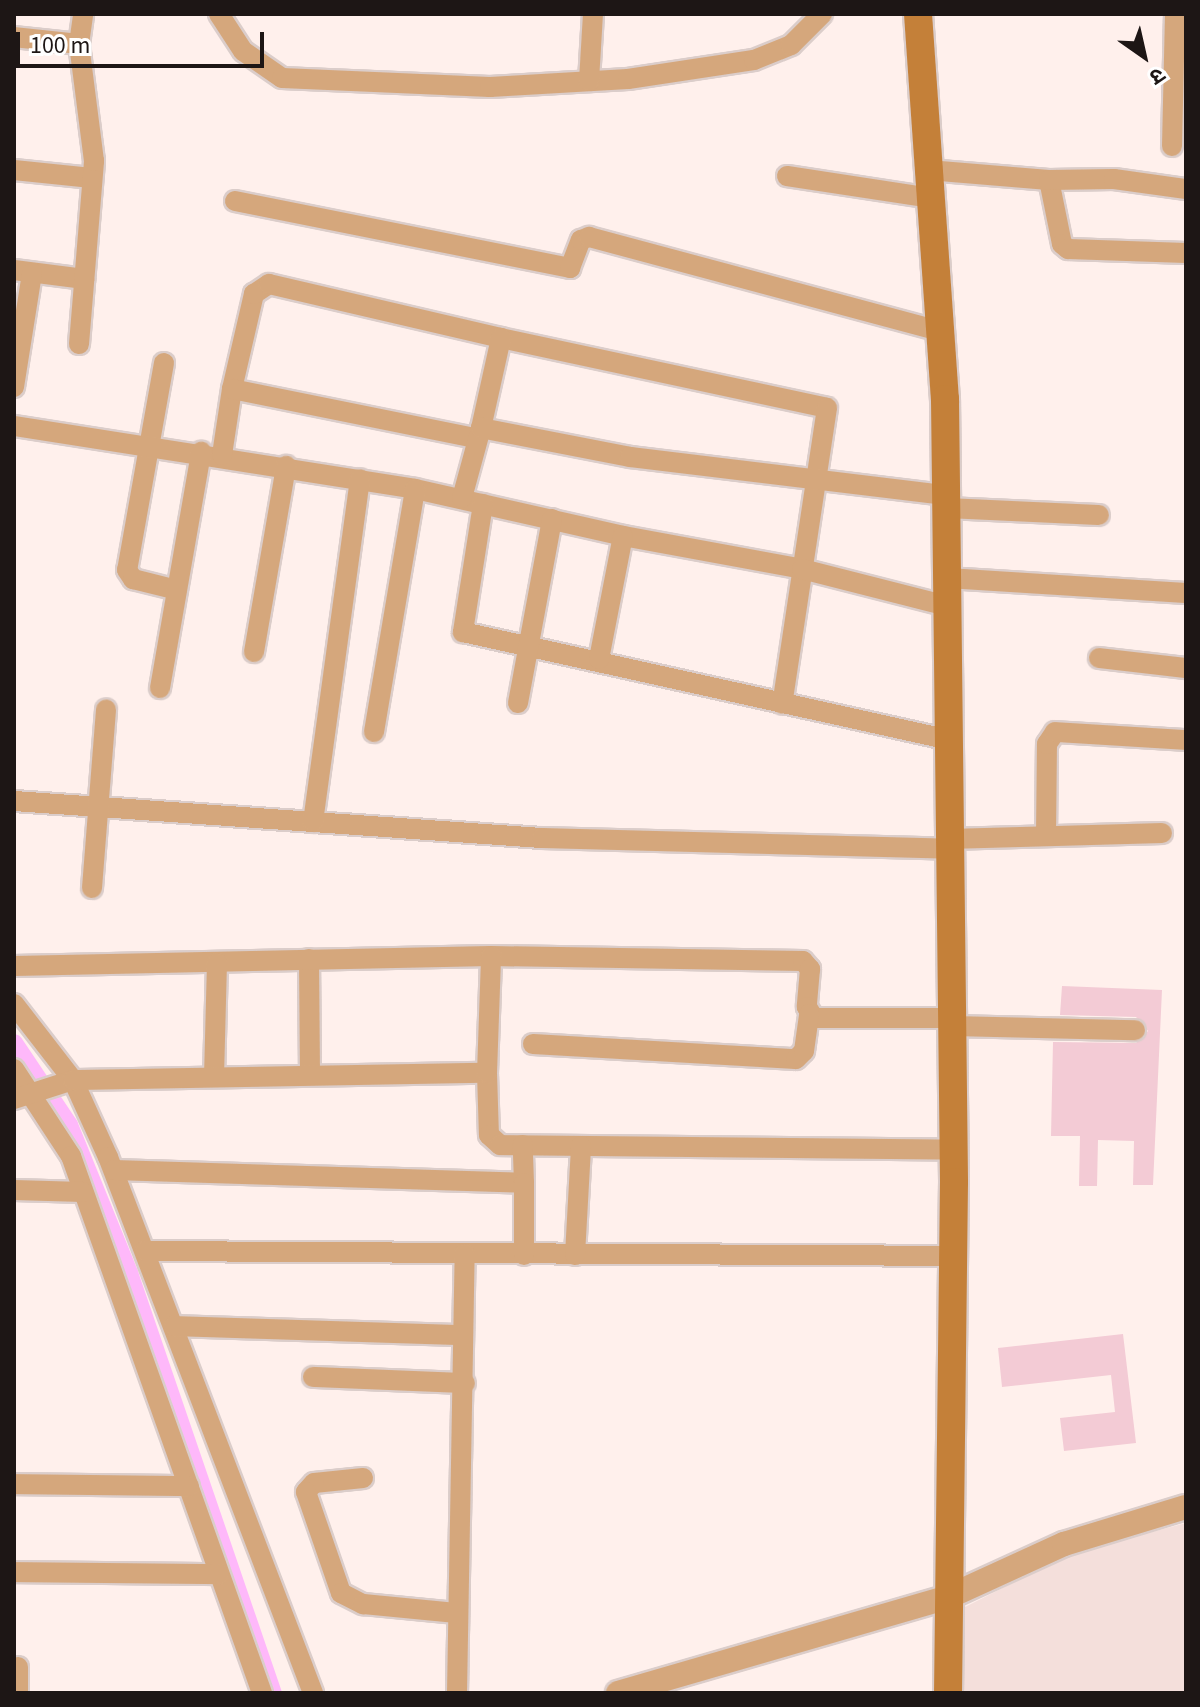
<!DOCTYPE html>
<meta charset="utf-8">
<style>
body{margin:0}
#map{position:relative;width:1200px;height:1707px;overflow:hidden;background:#fff0ec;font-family:"Source Sans 3","Noto Sans Devanagari",sans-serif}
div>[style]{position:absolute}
.built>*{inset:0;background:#f4dfdb}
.canal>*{height:18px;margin:-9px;padding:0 9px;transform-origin:9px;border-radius:9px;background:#feb8fa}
.building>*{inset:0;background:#f3cbd5}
.roads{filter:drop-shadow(2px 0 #dbcdca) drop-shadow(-2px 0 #dbcdca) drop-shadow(0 2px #dbcdca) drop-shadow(0 -2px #dbcdca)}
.minor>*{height:20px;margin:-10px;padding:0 10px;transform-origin:10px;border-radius:10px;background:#d5a77c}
.tertiary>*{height:24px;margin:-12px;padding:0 12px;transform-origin:12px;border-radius:12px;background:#d5a77c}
.secondary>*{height:28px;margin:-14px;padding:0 14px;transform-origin:14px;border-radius:14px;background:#c48039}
span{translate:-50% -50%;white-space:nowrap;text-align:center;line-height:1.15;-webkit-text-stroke:7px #fff;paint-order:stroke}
.frame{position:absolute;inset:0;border:16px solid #1d1615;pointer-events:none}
.north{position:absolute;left:1104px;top:16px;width:80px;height:80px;-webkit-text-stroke:6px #fff;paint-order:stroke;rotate:146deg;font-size:22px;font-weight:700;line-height:32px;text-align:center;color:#1d1615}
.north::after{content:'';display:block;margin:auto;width:28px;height:36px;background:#1d1615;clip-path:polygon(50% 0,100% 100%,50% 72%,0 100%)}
.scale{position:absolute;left:16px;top:32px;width:248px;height:36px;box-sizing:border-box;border:4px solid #1d1615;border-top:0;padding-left:10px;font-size:24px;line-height:28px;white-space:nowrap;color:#1d1615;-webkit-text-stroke:6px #fff;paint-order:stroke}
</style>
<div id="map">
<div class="built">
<i style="clip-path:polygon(1186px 1523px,1186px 1693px,963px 1693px,963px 1608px,1072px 1553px)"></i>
</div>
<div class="canal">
<i style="left:14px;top:1043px;width:99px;rotate:56.1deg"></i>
<i style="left:69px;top:1125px;width:160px;rotate:67.9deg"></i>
<i style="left:129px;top:1273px;width:444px;rotate:71.1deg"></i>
</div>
<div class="building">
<i style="clip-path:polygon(1062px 986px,1162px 990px,1153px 1185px,1133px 1185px,1134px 1141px,1098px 1140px,1097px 1186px,1079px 1186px,1080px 1136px,1051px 1136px,1053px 1042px,1136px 1043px,1148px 1031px,1136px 1017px,1060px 1015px)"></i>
<i style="clip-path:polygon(1123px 1334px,1136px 1443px,1064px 1451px,1060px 1418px,1115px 1412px,1111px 1375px,1002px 1387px,998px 1348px)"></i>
</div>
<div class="roads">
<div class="minor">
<i style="left:219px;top:14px;width:44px;rotate:57deg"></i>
<i style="left:243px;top:51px;width:47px;rotate:34.7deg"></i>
<i style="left:282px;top:78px;width:208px;rotate:2.5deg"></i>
<i style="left:490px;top:87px;width:138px;rotate:-3.3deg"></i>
<i style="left:628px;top:79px;width:127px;rotate:-8.6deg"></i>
<i style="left:754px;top:60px;width:40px;rotate:-22deg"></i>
<i style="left:791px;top:45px;width:44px;rotate:-45deg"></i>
<i style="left:14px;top:37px;width:65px;rotate:6.1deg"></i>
<i style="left:589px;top:81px;width:67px;rotate:-86.6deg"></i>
<i style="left:1172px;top:146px;width:132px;rotate:-88.7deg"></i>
<i style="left:14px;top:170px;width:78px;rotate:5.9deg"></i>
<i style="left:928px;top:170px;width:121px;rotate:4.7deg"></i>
<i style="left:1049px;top:180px;width:65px;rotate:78.5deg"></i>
<i style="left:1062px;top:244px;width:8px;rotate:40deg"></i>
<i style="left:1068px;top:249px;width:118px;rotate:1.9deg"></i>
<i style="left:787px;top:176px;width:145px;rotate:8.7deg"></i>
<i style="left:1049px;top:180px;width:65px;rotate:-0.9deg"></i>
<i style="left:1114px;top:179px;width:73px;rotate:7.9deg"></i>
<i style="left:235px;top:201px;width:342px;rotate:11.3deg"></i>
<i style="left:570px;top:268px;width:30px;rotate:-69deg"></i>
<i style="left:581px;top:240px;width:9px;rotate:-21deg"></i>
<i style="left:589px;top:237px;width:363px;rotate:15deg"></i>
<i style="left:14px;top:270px;width:71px;rotate:7.3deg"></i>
<i style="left:501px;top:338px;width:333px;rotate:12.1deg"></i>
<i style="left:827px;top:408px;width:299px;rotate:98.6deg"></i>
<i style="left:79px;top:344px;width:184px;rotate:-85.3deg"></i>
<i style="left:94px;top:161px;width:118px;rotate:-97.3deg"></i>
<i style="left:79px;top:44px;width:30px;rotate:-82deg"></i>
<i style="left:164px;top:363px;width:210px;rotate:100.1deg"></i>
<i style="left:127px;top:570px;width:11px;rotate:56deg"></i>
<i style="left:133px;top:579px;width:45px;rotate:14deg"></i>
<i style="left:14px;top:387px;width:115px;rotate:-81deg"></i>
<i style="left:232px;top:389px;width:98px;rotate:-77deg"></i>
<i style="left:254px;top:294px;width:18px;rotate:-34deg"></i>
<i style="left:269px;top:284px;width:238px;rotate:13.1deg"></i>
<i style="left:501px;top:338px;width:92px;rotate:102.5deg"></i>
<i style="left:14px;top:426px;width:406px;rotate:8.9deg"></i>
<i style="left:415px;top:489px;width:213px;rotate:12.7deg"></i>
<i style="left:623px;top:536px;width:182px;rotate:10.4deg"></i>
<i style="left:802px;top:569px;width:150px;rotate:14.3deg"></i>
<i style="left:222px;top:455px;width:67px;rotate:-81.4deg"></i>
<i style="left:232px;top:389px;width:249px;rotate:11.4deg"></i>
<i style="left:462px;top:498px;width:73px;rotate:-74.8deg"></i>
<i style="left:481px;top:428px;width:152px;rotate:11deg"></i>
<i style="left:630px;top:457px;width:318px;rotate:6.9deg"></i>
<i style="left:483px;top:504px;width:130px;rotate:98.9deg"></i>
<i style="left:463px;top:632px;width:498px;rotate:12.5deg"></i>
<i style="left:946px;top:508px;width:153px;rotate:2.6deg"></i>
<i style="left:947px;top:578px;width:239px;rotate:3.6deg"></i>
<i style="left:254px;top:652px;width:189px;rotate:-80.2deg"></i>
<i style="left:1099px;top:658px;width:88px;rotate:6.6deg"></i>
<i style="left:599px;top:659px;width:125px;rotate:-79deg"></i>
<i style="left:160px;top:688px;width:240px;rotate:-80.1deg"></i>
<i style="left:518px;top:703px;width:187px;rotate:-79.5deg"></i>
<i style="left:374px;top:732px;width:246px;rotate:-80.4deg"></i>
<i style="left:14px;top:801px;width:529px;rotate:4.01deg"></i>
<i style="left:542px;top:838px;width:408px;rotate:1.5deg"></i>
<i style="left:313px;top:822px;width:346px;rotate:-82.2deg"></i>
<i style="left:1046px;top:836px;width:92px;rotate:-89.4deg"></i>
<i style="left:1047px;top:744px;width:14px;rotate:-56deg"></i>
<i style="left:1055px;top:732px;width:131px;rotate:3.5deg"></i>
<i style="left:950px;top:839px;width:212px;rotate:-1.6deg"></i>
<i style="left:92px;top:888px;width:179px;rotate:-85.5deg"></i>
<i style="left:309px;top:959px;width:116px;rotate:89.5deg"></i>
<i style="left:14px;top:966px;width:477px;rotate:-1.2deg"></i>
<i style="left:491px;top:956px;width:312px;rotate:0.9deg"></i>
<i style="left:803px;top:961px;width:11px;rotate:49deg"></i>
<i style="left:810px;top:969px;width:38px;rotate:95deg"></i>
<i style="left:807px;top:1007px;width:13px;rotate:58deg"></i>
<i style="left:814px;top:1018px;width:138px"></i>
<i style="left:14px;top:1004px;width:96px;rotate:52.2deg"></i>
<i style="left:73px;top:1080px;width:85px;rotate:65.6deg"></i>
<i style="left:108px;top:1157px;width:574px;rotate:69.07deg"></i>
<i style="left:952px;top:1026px;width:183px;rotate:1.3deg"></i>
<i style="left:533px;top:1044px;width:263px;rotate:3.3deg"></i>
<i style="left:796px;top:1059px;width:11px;rotate:-45deg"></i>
<i style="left:804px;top:1051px;width:37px;rotate:-82deg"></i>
<i style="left:14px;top:1069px;width:104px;rotate:56.8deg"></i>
<i style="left:71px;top:1156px;width:570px;rotate:70.42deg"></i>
<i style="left:487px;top:1073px;width:62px;rotate:88.2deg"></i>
<i style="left:489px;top:1135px;width:15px;rotate:42deg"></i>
<i style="left:500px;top:1145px;width:454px;rotate:0.6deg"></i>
<i style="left:214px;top:1077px;width:114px;rotate:-88.5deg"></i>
<i style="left:14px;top:1099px;width:62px;rotate:-17.9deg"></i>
<i style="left:73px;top:1080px;width:414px;rotate:-1deg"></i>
<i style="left:487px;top:1073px;width:117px;rotate:-88deg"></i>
<i style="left:114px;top:1170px;width:410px;rotate:1.8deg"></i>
<i style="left:524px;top:1183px;width:38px;rotate:-92deg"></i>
<i style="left:14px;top:1190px;width:69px;rotate:1.7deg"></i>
<i style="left:145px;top:1251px;width:808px;rotate:0.35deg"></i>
<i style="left:524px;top:1255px;width:72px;rotate:-90deg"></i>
<i style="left:575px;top:1255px;width:109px;rotate:-86.8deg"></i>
<i style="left:174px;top:1326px;width:289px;rotate:1.8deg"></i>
<i style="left:313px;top:1377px;width:152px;rotate:2.3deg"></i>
<i style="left:363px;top:1478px;width:49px;rotate:174.2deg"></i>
<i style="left:314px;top:1483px;width:12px;rotate:132deg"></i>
<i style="left:306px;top:1492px;width:107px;rotate:70.9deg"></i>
<i style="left:341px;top:1593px;width:25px;rotate:27deg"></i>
<i style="left:363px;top:1604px;width:94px;rotate:5.5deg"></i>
<i style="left:14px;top:1484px;width:175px;rotate:0.7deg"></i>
<i style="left:14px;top:1572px;width:205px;rotate:0.6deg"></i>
<i style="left:18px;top:1667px;width:26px;rotate:90deg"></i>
<i style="left:457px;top:1693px;width:439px;rotate:-89deg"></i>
</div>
<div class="tertiary">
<i style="left:618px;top:1693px;width:344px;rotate:-16.2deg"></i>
<i style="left:948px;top:1597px;width:128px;rotate:-24.6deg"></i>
<i style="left:1064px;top:1544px;width:127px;rotate:-16.9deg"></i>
</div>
<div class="secondary">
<i style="left:918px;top:14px;width:386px;rotate:86deg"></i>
<i style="left:945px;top:399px;width:783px;rotate:89.34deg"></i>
<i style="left:954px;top:1182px;width:511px;rotate:90.67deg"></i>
</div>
</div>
<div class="frame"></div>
<div class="north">उ</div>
<div class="scale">100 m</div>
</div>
